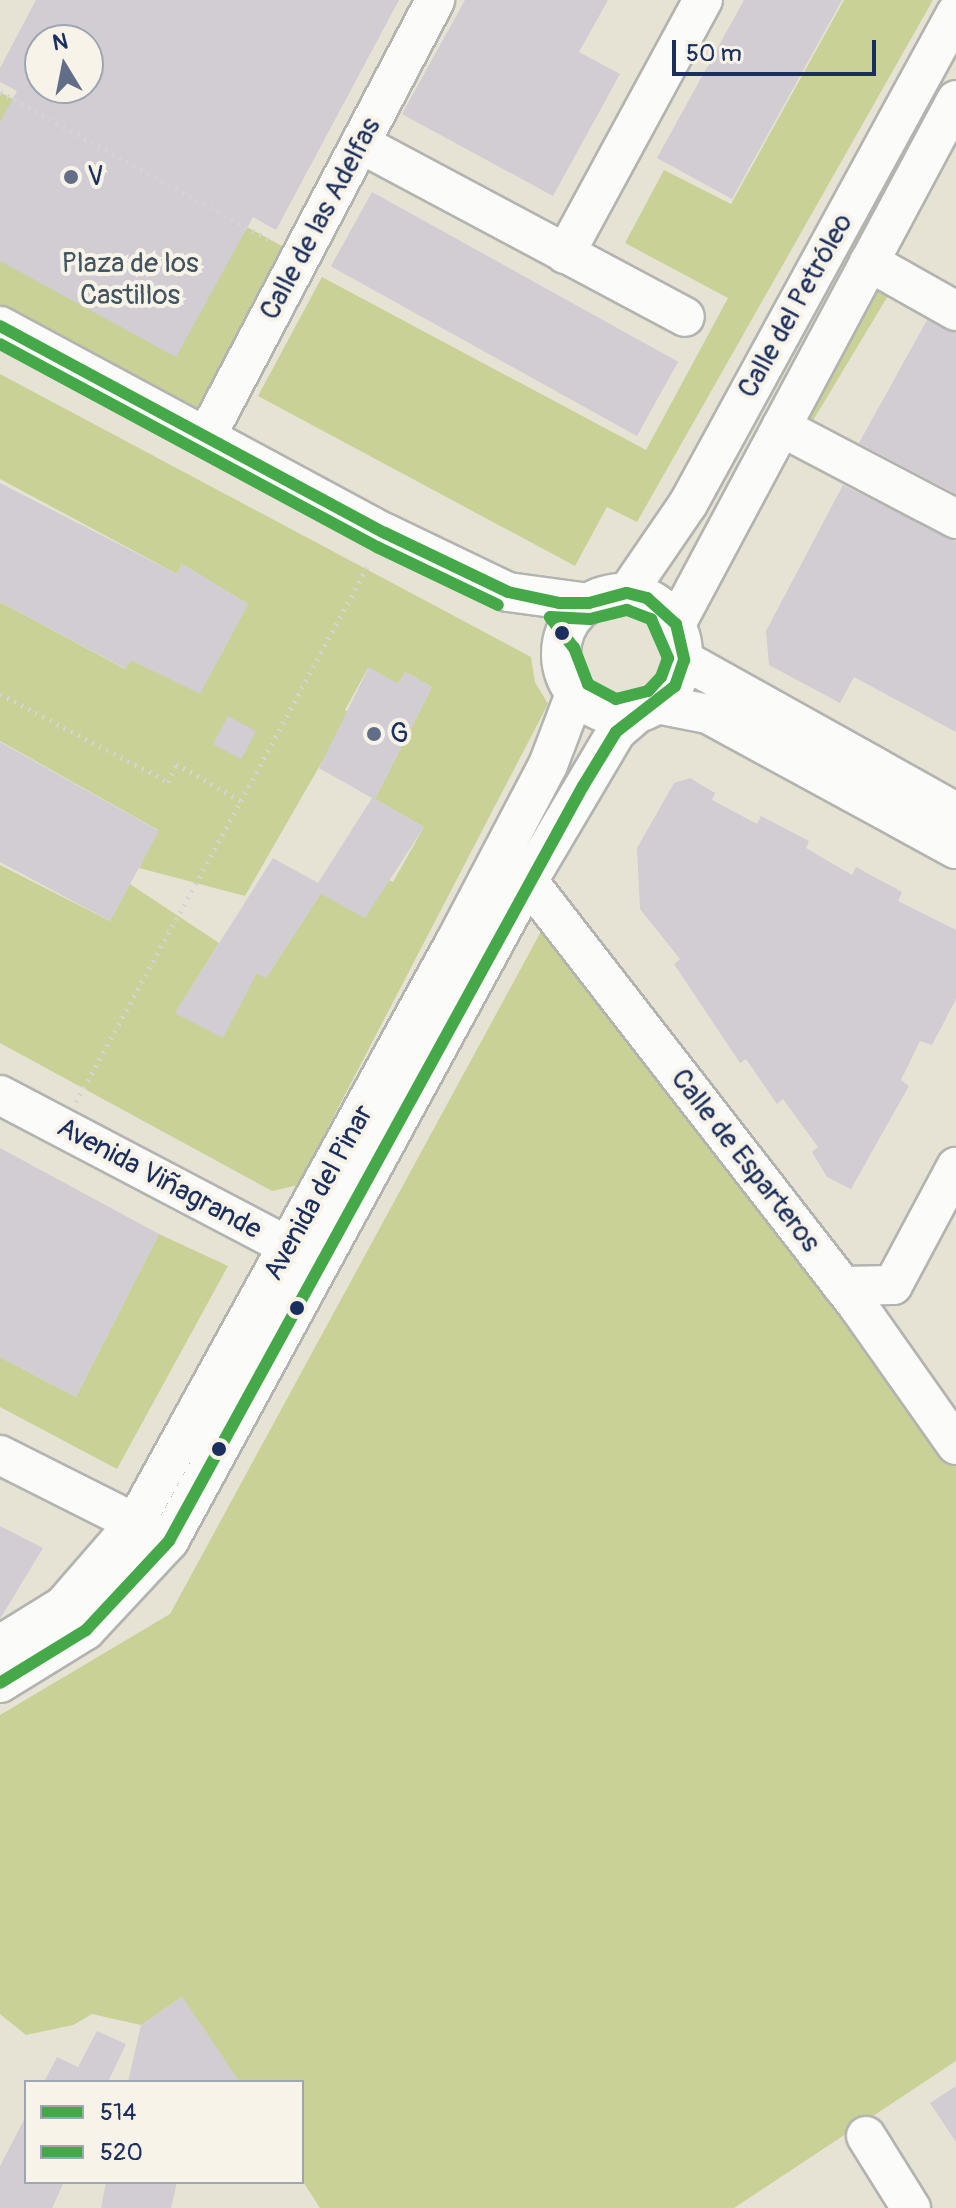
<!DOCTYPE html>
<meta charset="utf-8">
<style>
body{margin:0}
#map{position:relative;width:956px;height:2208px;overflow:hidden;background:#e6e3d5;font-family:Pangolin,sans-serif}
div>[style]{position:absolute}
.green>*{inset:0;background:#cad197;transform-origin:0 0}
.building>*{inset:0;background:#d2ccd3;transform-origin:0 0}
.path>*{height:5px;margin-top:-2.5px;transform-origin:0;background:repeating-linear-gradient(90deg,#d3d4d3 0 2px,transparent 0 8px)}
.roads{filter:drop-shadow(2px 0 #b3b4af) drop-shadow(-2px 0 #b3b4af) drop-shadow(0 2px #b3b4af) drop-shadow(0 -2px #b3b4af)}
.minor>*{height:38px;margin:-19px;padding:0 19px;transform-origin:19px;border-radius:19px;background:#fbfbf9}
.minor>.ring{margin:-19px;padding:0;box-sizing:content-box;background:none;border:38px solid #fbfbf9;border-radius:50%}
.bus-1>*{height:12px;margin:-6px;padding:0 6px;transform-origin:6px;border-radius:6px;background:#45a949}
.bus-2>*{height:12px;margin:-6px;padding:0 6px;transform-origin:6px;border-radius:6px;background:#45a949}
.dots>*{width:22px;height:22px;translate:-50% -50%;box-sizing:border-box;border:4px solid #f7f3e8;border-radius:50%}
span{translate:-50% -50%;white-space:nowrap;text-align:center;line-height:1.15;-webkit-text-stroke:8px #f7f3e8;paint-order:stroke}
.poi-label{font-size:28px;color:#1b2f5e}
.left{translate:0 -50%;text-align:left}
.street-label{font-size:28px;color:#1b2f5e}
.park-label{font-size:28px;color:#415460}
.legend{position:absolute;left:24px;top:2080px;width:280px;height:104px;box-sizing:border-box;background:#f7f3e8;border:2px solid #9fa5b1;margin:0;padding:10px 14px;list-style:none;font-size:24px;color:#1b2f5e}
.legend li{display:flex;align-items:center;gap:16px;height:40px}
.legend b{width:40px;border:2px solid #9fa5b1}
.north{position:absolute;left:24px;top:24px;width:80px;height:80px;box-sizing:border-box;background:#f7f3e8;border:2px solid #9fa5b1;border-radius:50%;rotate:350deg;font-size:22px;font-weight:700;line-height:32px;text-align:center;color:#1b2f5e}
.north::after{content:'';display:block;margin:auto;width:28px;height:36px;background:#626e88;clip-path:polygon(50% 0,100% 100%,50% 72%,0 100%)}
.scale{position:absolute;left:672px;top:40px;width:204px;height:36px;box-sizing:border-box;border:4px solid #1b2f5e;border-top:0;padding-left:10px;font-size:24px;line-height:28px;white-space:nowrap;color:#1b2f5e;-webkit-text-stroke:6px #f7f3e8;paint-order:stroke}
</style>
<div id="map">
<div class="green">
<i style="clip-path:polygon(844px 0,933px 0,637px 522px,607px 507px,575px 566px,258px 396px,322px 277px,646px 450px,728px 298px,625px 243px,664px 170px,731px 204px)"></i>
<i style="clip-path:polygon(0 92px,300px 256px,206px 437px,0 326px)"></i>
<i style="left:870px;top:285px;width:21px;height:145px;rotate:31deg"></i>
<i style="clip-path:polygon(0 374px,531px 657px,535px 682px,548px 704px,298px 1185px,272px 1191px,0 1043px,0 865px,110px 921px,130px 884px,219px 943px,176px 1012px,238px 962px,266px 978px,325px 887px,338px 903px,365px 918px,387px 879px,393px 882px,424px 827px,375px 799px,432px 687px,405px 672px,398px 684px,368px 668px,345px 710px,350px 713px,245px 896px,139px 868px,158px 830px,0 741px,0 602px,125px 669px,131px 660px,200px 693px,248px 604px,182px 564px,177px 574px,0 479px)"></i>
<i style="clip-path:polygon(544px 926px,956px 1467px,956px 2061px,734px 2208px,320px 2208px,302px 2180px,302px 2082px,239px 2082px,182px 1997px,141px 2025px,92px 2014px,73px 2025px,26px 2035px,0 2014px,0 1715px,170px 1614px)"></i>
<i style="clip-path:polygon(159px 1234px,228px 1266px,117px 1469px,0 1407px,0 1357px,76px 1397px)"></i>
</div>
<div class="building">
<i style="clip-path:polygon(evenodd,36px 0,399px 0,276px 230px,253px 217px,176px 357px,0 261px,0 122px,17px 91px,0 82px,0 68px,36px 0,40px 40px,88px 40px,88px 88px,40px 88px,40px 40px)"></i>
<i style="clip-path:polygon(465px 0,608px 0,579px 52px,620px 74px,553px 196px,402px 114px)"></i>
<i style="clip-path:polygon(744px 0,842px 0,732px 199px,657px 158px)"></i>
<i style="left:372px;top:192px;width:350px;height:85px;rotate:29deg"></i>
<i style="clip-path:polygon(927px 320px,956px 333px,956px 494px,859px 443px)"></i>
<i style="clip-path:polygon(0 483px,177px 574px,182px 564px,248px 604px,200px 694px,131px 660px,126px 669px,0 602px)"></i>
<i style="clip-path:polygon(843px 485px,956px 541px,956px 732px,854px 677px,840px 703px,769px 665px,766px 631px)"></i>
<i style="clip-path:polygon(369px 667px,398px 684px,405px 672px,432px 687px,375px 799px,424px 827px,365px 918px,321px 894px,266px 978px,257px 973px,223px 1038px,175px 1013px,273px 858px,318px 883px,372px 798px,319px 768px)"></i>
<i style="left:228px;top:716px;width:32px;height:32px;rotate:28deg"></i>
<i style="clip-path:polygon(0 742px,159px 831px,110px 921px,0 862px)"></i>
<i style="clip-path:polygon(690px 778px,715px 793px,712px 800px,757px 824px,761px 816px,809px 841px,806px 848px,852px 875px,856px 867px,902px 892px,898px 901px,956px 930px,956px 999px,932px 1045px,920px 1041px,901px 1080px,909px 1086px,851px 1189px,827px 1177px,812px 1152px,818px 1147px,783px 1099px,777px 1104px,746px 1059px,740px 1063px,674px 964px,680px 959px,640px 909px,637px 848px,674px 783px)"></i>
<i style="clip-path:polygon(0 1148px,159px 1234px,76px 1397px,0 1357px)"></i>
<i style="clip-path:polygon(0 1526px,43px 1548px,0 1619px)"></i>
<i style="clip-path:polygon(182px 1997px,209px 2036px,239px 2082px,128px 2082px,141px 2025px)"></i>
<i style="clip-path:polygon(97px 2031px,126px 2044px,108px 2082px,44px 2082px,57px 2057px,78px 2067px)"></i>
<i style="clip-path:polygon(956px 2086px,956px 2142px,930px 2103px)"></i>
<i style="clip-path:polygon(26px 2116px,26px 2182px,64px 2182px,52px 2208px,0 2208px,0 2166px)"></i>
<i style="clip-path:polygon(106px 2182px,177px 2182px,171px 2208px,101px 2208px)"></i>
</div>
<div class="path">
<i style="left:0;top:92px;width:311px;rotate:28.8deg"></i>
<i style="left:0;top:694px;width:190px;rotate:27.6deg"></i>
<i style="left:168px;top:782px;width:20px;rotate:-66deg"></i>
<i style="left:176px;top:764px;width:75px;rotate:29.6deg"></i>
<i style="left:241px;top:801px;width:272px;rotate:-61.7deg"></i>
<i style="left:76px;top:1102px;width:343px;rotate:-61.3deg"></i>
</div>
<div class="roads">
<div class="minor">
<i style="left:361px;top:144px;width:367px;rotate:28.1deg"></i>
<i style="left:565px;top:254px;width:289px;rotate:-61.5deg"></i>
<i style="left:869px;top:262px;width:100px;rotate:29.4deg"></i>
<i style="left:0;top:326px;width:437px;rotate:28.3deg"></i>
<i style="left:385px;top:533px;width:136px;rotate:25.6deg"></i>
<i style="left:508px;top:592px;width:82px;rotate:7.7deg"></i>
<i style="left:781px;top:427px;width:198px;rotate:27.7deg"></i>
<i style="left:206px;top:437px;width:493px;rotate:-62.3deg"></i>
<i style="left:627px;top:593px;width:108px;rotate:-55.6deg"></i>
<i style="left:688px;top:504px;width:559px;rotate:-61.37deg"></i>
<i class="ring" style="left:561px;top:593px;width:84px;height:84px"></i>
<i style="left:676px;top:624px;width:594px;rotate:-61.88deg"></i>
<i style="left:684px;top:660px;width:312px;rotate:29.2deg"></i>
<i style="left:657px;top:704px;width:52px;rotate:11.1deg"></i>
<i style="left:708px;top:714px;width:282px;rotate:28.6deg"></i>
<i style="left:528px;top:881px;width:538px;rotate:52.17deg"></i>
<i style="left:858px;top:1306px;width:170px;rotate:54.8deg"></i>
<i style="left:0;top:1095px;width:352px;rotate:27.7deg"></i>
<i style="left:842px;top:1286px;width:51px;rotate:-1.1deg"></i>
<i style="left:893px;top:1285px;width:134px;rotate:-61.9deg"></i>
<i style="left:0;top:1455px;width:174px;rotate:26.7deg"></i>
<i style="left:0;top:1645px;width:74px;rotate:-31.8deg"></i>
<i style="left:63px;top:1606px;width:110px;rotate:-49.1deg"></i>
<i style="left:135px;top:1523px;width:663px;rotate:-61.16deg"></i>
<i style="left:455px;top:942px;width:200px;rotate:-62.3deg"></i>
<i style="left:548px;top:765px;width:76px;rotate:-69.2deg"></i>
<i style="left:0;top:1683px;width:101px;rotate:-31.6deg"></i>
<i style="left:86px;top:1630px;width:122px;rotate:-47deg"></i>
<i style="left:169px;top:1541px;width:751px;rotate:-61.46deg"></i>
<i style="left:528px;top:881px;width:173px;rotate:-59.4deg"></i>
<i style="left:616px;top:732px;width:28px;rotate:-41deg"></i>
<i style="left:866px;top:2136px;width:85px;rotate:58deg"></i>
</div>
</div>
<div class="bus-1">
<i style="left:0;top:326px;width:437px;rotate:28.3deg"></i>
<i style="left:385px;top:533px;width:136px;rotate:25.6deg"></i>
<i style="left:508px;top:592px;width:52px;rotate:12.2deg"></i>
<i style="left:559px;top:603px;width:30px"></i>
<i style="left:589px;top:603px;width:39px;rotate:-15deg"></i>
<i style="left:627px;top:593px;width:21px;rotate:14deg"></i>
<i style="left:647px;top:598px;width:39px;rotate:42deg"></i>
<i style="left:676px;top:624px;width:37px;rotate:77deg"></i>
<i style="left:684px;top:660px;width:28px;rotate:109deg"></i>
<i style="left:675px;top:686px;width:75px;rotate:142.1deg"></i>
<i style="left:616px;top:732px;width:63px;rotate:121.4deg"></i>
<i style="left:583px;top:786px;width:861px;rotate:118.74deg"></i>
<i style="left:169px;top:1541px;width:122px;rotate:133deg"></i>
<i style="left:86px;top:1630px;width:101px;rotate:148.4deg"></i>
</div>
<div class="bus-2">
<i style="left:0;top:344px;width:428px;rotate:28.3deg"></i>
<i style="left:377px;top:547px;width:134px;rotate:25.6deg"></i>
<i style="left:627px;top:610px;width:26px;rotate:21deg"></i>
<i style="left:651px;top:619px;width:43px;rotate:66.4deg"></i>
<i style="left:668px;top:658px;width:20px;rotate:110deg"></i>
<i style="left:661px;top:677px;width:19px;rotate:133deg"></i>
<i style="left:648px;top:691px;width:33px;rotate:166deg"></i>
<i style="left:616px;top:699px;width:32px;rotate:-152deg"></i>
<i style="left:588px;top:684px;width:39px;rotate:-111deg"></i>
<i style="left:574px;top:648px;width:39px;rotate:-128deg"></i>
<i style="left:550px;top:617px;width:40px;rotate:2.9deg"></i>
<i style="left:590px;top:619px;width:38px;rotate:-14deg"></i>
</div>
<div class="dots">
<i style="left:71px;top:177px;background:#626e88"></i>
<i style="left:562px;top:633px;background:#1b2f5e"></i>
<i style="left:374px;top:734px;background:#626e88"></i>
<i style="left:297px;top:1308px;background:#1b2f5e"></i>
<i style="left:219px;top:1449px;background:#1b2f5e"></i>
</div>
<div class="poi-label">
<span class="left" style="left:87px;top:177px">V</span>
<span class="left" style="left:390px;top:734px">G</span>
</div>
<div class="street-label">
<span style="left:321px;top:219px;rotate:-62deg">Calle de las Adelfas</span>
<span style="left:796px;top:306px;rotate:-61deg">Calle del Petróleo</span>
<span style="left:745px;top:1161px;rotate:52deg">Calle de Esparteros</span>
<span style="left:159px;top:1179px;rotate:28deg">Avenida Viñagrande</span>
<span style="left:319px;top:1193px;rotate:-61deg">Avenida del Pinar</span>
</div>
<div class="park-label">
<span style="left:130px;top:280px">Plaza de los<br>Castillos</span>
</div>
<ul class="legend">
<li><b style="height:10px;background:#45a949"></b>514</li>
<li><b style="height:10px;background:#45a949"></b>520</li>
</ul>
<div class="north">N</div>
<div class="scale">50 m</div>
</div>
